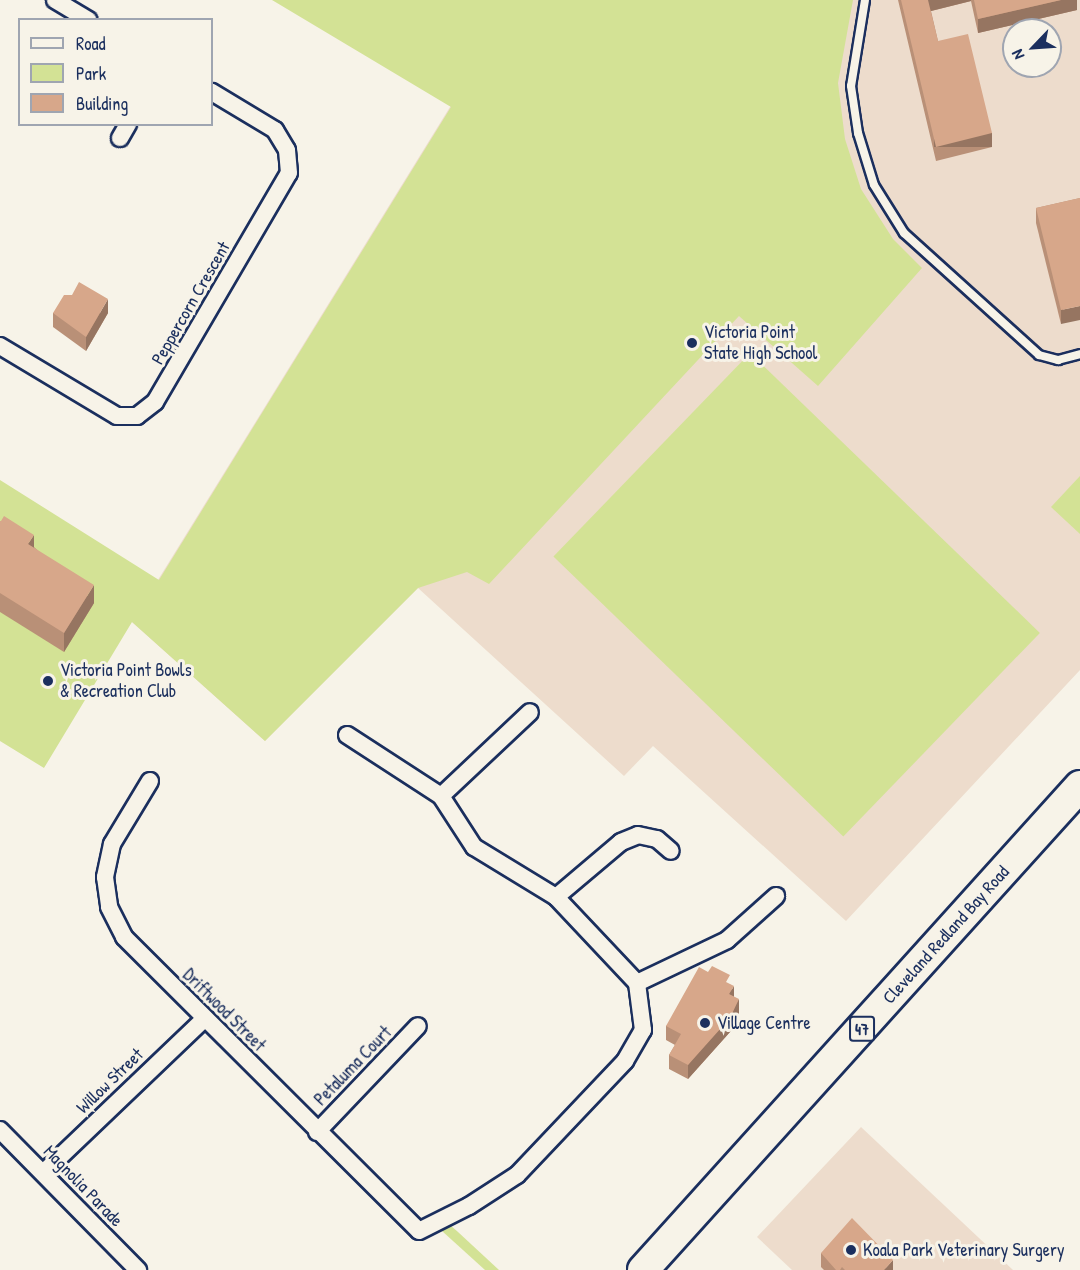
<!DOCTYPE html>
<style>
body{margin:0}
#map{position:relative;width:1080px;height:1270px;overflow:hidden;background:#f7f3e8;font-family:"Patrick Hand",sans-serif}
div>[style]{position:absolute}
.built>*{inset:0;background:#eddccc}
.green>*{inset:0;background:#d3e295;transform-origin:0 0}
.roads{filter:drop-shadow(2px 0 #1b2f5e) drop-shadow(-2px 0 #1b2f5e) drop-shadow(0 2px #1b2f5e) drop-shadow(0 -2px #1b2f5e)}
.lane>*{height:8px;margin:-4px;padding:0 4px;transform-origin:4px;border-radius:4px;background:#f7f3e8}
.street>*{height:16px;margin:-8px;padding:0 8px;transform-origin:8px;border-radius:8px;background:#f7f3e8}
.highway>*{height:30px;margin:-15px;padding:0 15px;transform-origin:15px;border-radius:15px;background:#f7f3e8}
.wall>*{inset:0;background:#b99077}
.shaded-wall>*{inset:0;background:#967561;transform-origin:0 0}
.building>*{inset:0;background:#d7a78a}
.dots>*{width:16px;height:16px;translate:-50% -50%;box-sizing:border-box;border:3px solid #f7f3e8;border-radius:50%}
span{translate:-50% -50%;white-space:nowrap;text-align:center;line-height:1.15;-webkit-text-stroke:6px #f7f3e8;paint-order:stroke}
.shield-label span{padding:2px 4px;background:#f7f3e8;border:2px solid;border-radius:4px;-webkit-text-stroke-width:0}
.shield-label{font-size:16px;color:#1b2f5e;font-weight:700}
.street-label{font-size:18px;color:#1b2f5e}
.poi-label{font-size:18px;color:#1b2f5e}
.left{translate:0 -50%;text-align:left}
.legend{position:absolute;left:18px;top:18px;width:195px;height:108px;box-sizing:border-box;background:#f7f3e8;border:2px solid #9fa5b1;margin:0;padding:8px 10px;list-style:none;font-size:18px;color:#1b2f5e}
.legend li{display:flex;align-items:center;gap:12px;height:30px}
.legend b{width:30px;border:2px solid #9fa5b1}
.north{position:absolute;left:1002px;top:18px;width:60px;height:60px;box-sizing:border-box;background:#f7f3e8;border:2px solid #9fa5b1;border-radius:50%;rotate:245deg;font-size:16px;font-weight:700;line-height:24px;text-align:center;color:#1b2f5e}
.north::after{content:'';display:block;margin:auto;width:21px;height:27px;background:#1b2f5e;clip-path:polygon(50% 0,100% 100%,50% 72%,0 100%)}
</style>
<div id="map">
<div class="built">
<i style="clip-path:polygon(evenodd,516px 0,1080px 0,1080px 670px,846px 921px,653px 746px,624px 776px,418px 588px,265px 741px,132px 622px,516px 0,1014px 30px,1050px 30px,1050px 66px,1014px 66px,1014px 30px)"></i>
<i style="clip-path:polygon(861px 1127px,1013px 1270px,792px 1270px,757px 1237px)"></i>
</div>
<div class="green">
<i style="clip-path:polygon(272px 0,853px 0,838px 83px,845px 139px,861px 189px,893px 239px,922px 268px,818px 386px,739px 316px,489px 584px,467px 572px,418px 588px,265px 741px,132px 622px,44px 768px,0 741px,0 480px,159px 580px,451px 107px)"></i>
<i style="left:750px;top:353px;width:403px;height:283px;rotate:44deg"></i>
<i style="clip-path:polygon(1080px 476px,1080px 534px,1051px 507px)"></i>
<i style="clip-path:polygon(450px 1225px,458px 1232px,499px 1270px,485px 1270px,442px 1231px)"></i>
</div>
<div class="roads">
<div class="lane">
<i style="left:865px;top:0;width:87px;rotate:99.2deg"></i>
<i style="left:851px;top:86px;width:48px;rotate:81.5deg"></i>
<i style="left:858px;top:133px;width:54px;rotate:72.9deg"></i>
<i style="left:874px;top:185px;width:57px;rotate:58deg"></i>
<i style="left:904px;top:233px;width:182px;rotate:42.1deg"></i>
<i style="left:1039px;top:355px;width:20px;rotate:15deg"></i>
<i style="left:1058px;top:360px;width:23px;rotate:-15deg"></i>
</div>
<div class="street">
<i style="left:55px;top:0;width:39px;rotate:31deg"></i>
<i style="left:120px;top:138px;width:16px;rotate:-60deg"></i>
<i style="left:0;top:346px;width:136px;rotate:30.9deg"></i>
<i style="left:117px;top:416px;width:20px"></i>
<i style="left:137px;top:416px;width:23px;rotate:-38deg"></i>
<i style="left:155px;top:402px;width:265px;rotate:-59.7deg"></i>
<i style="left:289px;top:173px;width:23px;rotate:-95deg"></i>
<i style="left:287px;top:150px;width:23px;rotate:-121deg"></i>
<i style="left:275px;top:130px;width:74px;rotate:-148.9deg"></i>
<i style="left:150px;top:781px;width:74px;rotate:121.1deg"></i>
<i style="left:112px;top:844px;width:34px;rotate:102deg"></i>
<i style="left:105px;top:877px;width:30px;rotate:82deg"></i>
<i style="left:109px;top:907px;width:34px;rotate:63deg"></i>
<i style="left:124px;top:937px;width:416px;rotate:44.9deg"></i>
<i style="left:419px;top:1231px;width:56px;rotate:-26.6deg"></i>
<i style="left:469px;top:1206px;width:57px;rotate:-32.9deg"></i>
<i style="left:517px;top:1175px;width:157px;rotate:-46.5deg"></i>
<i style="left:625px;top:1061px;width:36px;rotate:-60deg"></i>
<i style="left:643px;top:1030px;width:47px;rotate:-97.3deg"></i>
<i style="left:637px;top:983px;width:118px;rotate:-133.3deg"></i>
<i style="left:556px;top:897px;width:96px;rotate:-148.6deg"></i>
<i style="left:474px;top:847px;width:61px;rotate:-122.9deg"></i>
<i style="left:441px;top:796px;width:112px;rotate:-147deg"></i>
<i style="left:441px;top:796px;width:122px;rotate:-43.3deg"></i>
<i style="left:556px;top:897px;width:85px;rotate:-40.2deg"></i>
<i style="left:621px;top:842px;width:18px;rotate:-22deg"></i>
<i style="left:638px;top:835px;width:19px;rotate:12deg"></i>
<i style="left:657px;top:839px;width:18px;rotate:41deg"></i>
<i style="left:637px;top:983px;width:100px;rotate:-25.5deg"></i>
<i style="left:727px;top:940px;width:66px;rotate:-41.9deg"></i>
<i style="left:0;top:1130px;width:197px;rotate:45.4deg"></i>
<i style="left:317px;top:1132px;width:146px;rotate:-46.4deg"></i>
<i style="left:43px;top:1173px;width:224px;rotate:-43.7deg"></i>
</div>
<div class="highway">
<i style="left:643px;top:1270px;width:652px;rotate:-47.92deg"></i>
</div>
</div>
<div class="wall">
<i style="clip-path:polygon(898px 0,1077px 0,1077px 10px,978px 33px,971px 1px,931px 11px,938px 41px,992px 147px,936px 161px)"></i>
<i style="clip-path:polygon(1080px 198px,1061px 324px,1036px 223px,1036px 208px)"></i>
<i style="clip-path:polygon(53px 313px,108px 313px,86px 351px,53px 327px)"></i>
<i style="clip-path:polygon(0 521px,34px 547px,94px 603px,64px 652px,0 612px)"></i>
<i style="clip-path:polygon(730px 984px,739px 1013px,730px 1032px,688px 1079px,669px 1069px,669px 1055px,675px 1045px,666px 1040px,666px 1026px)"></i>
<i style="clip-path:polygon(821px 1253px,893px 1270px,824px 1270px,821px 1267px)"></i>
</div>
<div class="shaded-wall">
<i style="clip-path:polygon(927px 0,971px 0,971px 1px,927px 12px)"></i>
<i style="clip-path:polygon(1061px 0,1077px 0,1077px 10px,978px 33px,978px 19px)"></i>
<i style="left:992px;top:133px;width:14px;height:58px;rotate:90deg"></i>
<i style="clip-path:polygon(108px 299px,108px 313px,86px 351px,86px 337px)"></i>
<i style="clip-path:polygon(1080px 306px,1080px 320px,1061px 324px,1061px 310px)"></i>
<i style="clip-path:polygon(34px 535px,34px 553px,28px 544px)"></i>
<i style="clip-path:polygon(94px 585px,94px 603px,64px 652px,64px 633px)"></i>
<i style="clip-path:polygon(734px 986px,734px 1000px,729px 994px)"></i>
<i style="clip-path:polygon(739px 999px,739px 1013px,730px 1032px,688px 1079px,688px 1065px)"></i>
<i style="clip-path:polygon(893px 1260px,893px 1270px,884px 1270px)"></i>
</div>
<div class="building">
<i style="clip-path:polygon(901px 0,928px 0,938px 41px,968px 34px,992px 133px,936px 147px)"></i>
<i style="clip-path:polygon(974px 0,1061px 0,978px 19px)"></i>
<i style="clip-path:polygon(1080px 198px,1080px 306px,1061px 310px,1036px 208px)"></i>
<i style="clip-path:polygon(79px 282px,108px 299px,86px 337px,53px 313px,64px 295px,72px 295px)"></i>
<i style="clip-path:polygon(4px 516px,34px 535px,28px 544px,94px 585px,64px 633px,0 593px,0 521px,1px 521px)"></i>
<i style="clip-path:polygon(712px 966px,730px 975px,726px 982px,734px 986px,729px 994px,739px 999px,730px 1018px,688px 1065px,669px 1055px,681px 1034px,666px 1026px,699px 967px,708px 972px)"></i>
<i style="clip-path:polygon(852px 1218px,893px 1260px,884px 1270px,845px 1270px,842px 1267px,840px 1270px,836px 1270px,821px 1253px)"></i>
</div>
<div class="dots">
<i style="left:692px;top:343px;background:#1b2f5e"></i>
<i style="left:48px;top:681px;background:#1b2f5e"></i>
<i style="left:705px;top:1023px;background:#1b2f5e"></i>
<i style="left:851px;top:1250px;background:#1b2f5e"></i>
</div>
<div class="shield-label">
<span style="left:862px;top:1029px">47</span>
</div>
<div class="street-label">
<span style="left:191px;top:303px;rotate:-60deg">Peppercorn Crescent</span>
<span style="left:946px;top:935px;rotate:-48deg">Cleveland Redland Bay Road</span>
<span style="left:224px;top:1010px;rotate:45deg">Driftwood Street</span>
<span style="left:353px;top:1066px;rotate:-46deg">Petaluma Court</span>
<span style="left:110px;top:1081px;rotate:-44deg">Willow Street</span>
<span style="left:83px;top:1186px;rotate:46deg">Magnolia Parade</span>
</div>
<div class="poi-label">
<span class="left" style="left:704px;top:343px">Victoria Point<br>State High School</span>
<span class="left" style="left:60px;top:681px">Victoria Point Bowls<br>&amp; Recreation Club</span>
<span class="left" style="left:717px;top:1023px">Village Centre</span>
<span class="left" style="left:863px;top:1250px">Koala Park Veterinary Surgery</span>
</div>
<ul class="legend">
<li><b style="height:8px;background:#f7f3e8"></b>Road</li>
<li><b style="height:16px;background:#d3e295"></b>Park</li>
<li><b style="height:16px;background:#d7a78a"></b>Building</li>
</ul>
<div class="north">N</div>
</div>
